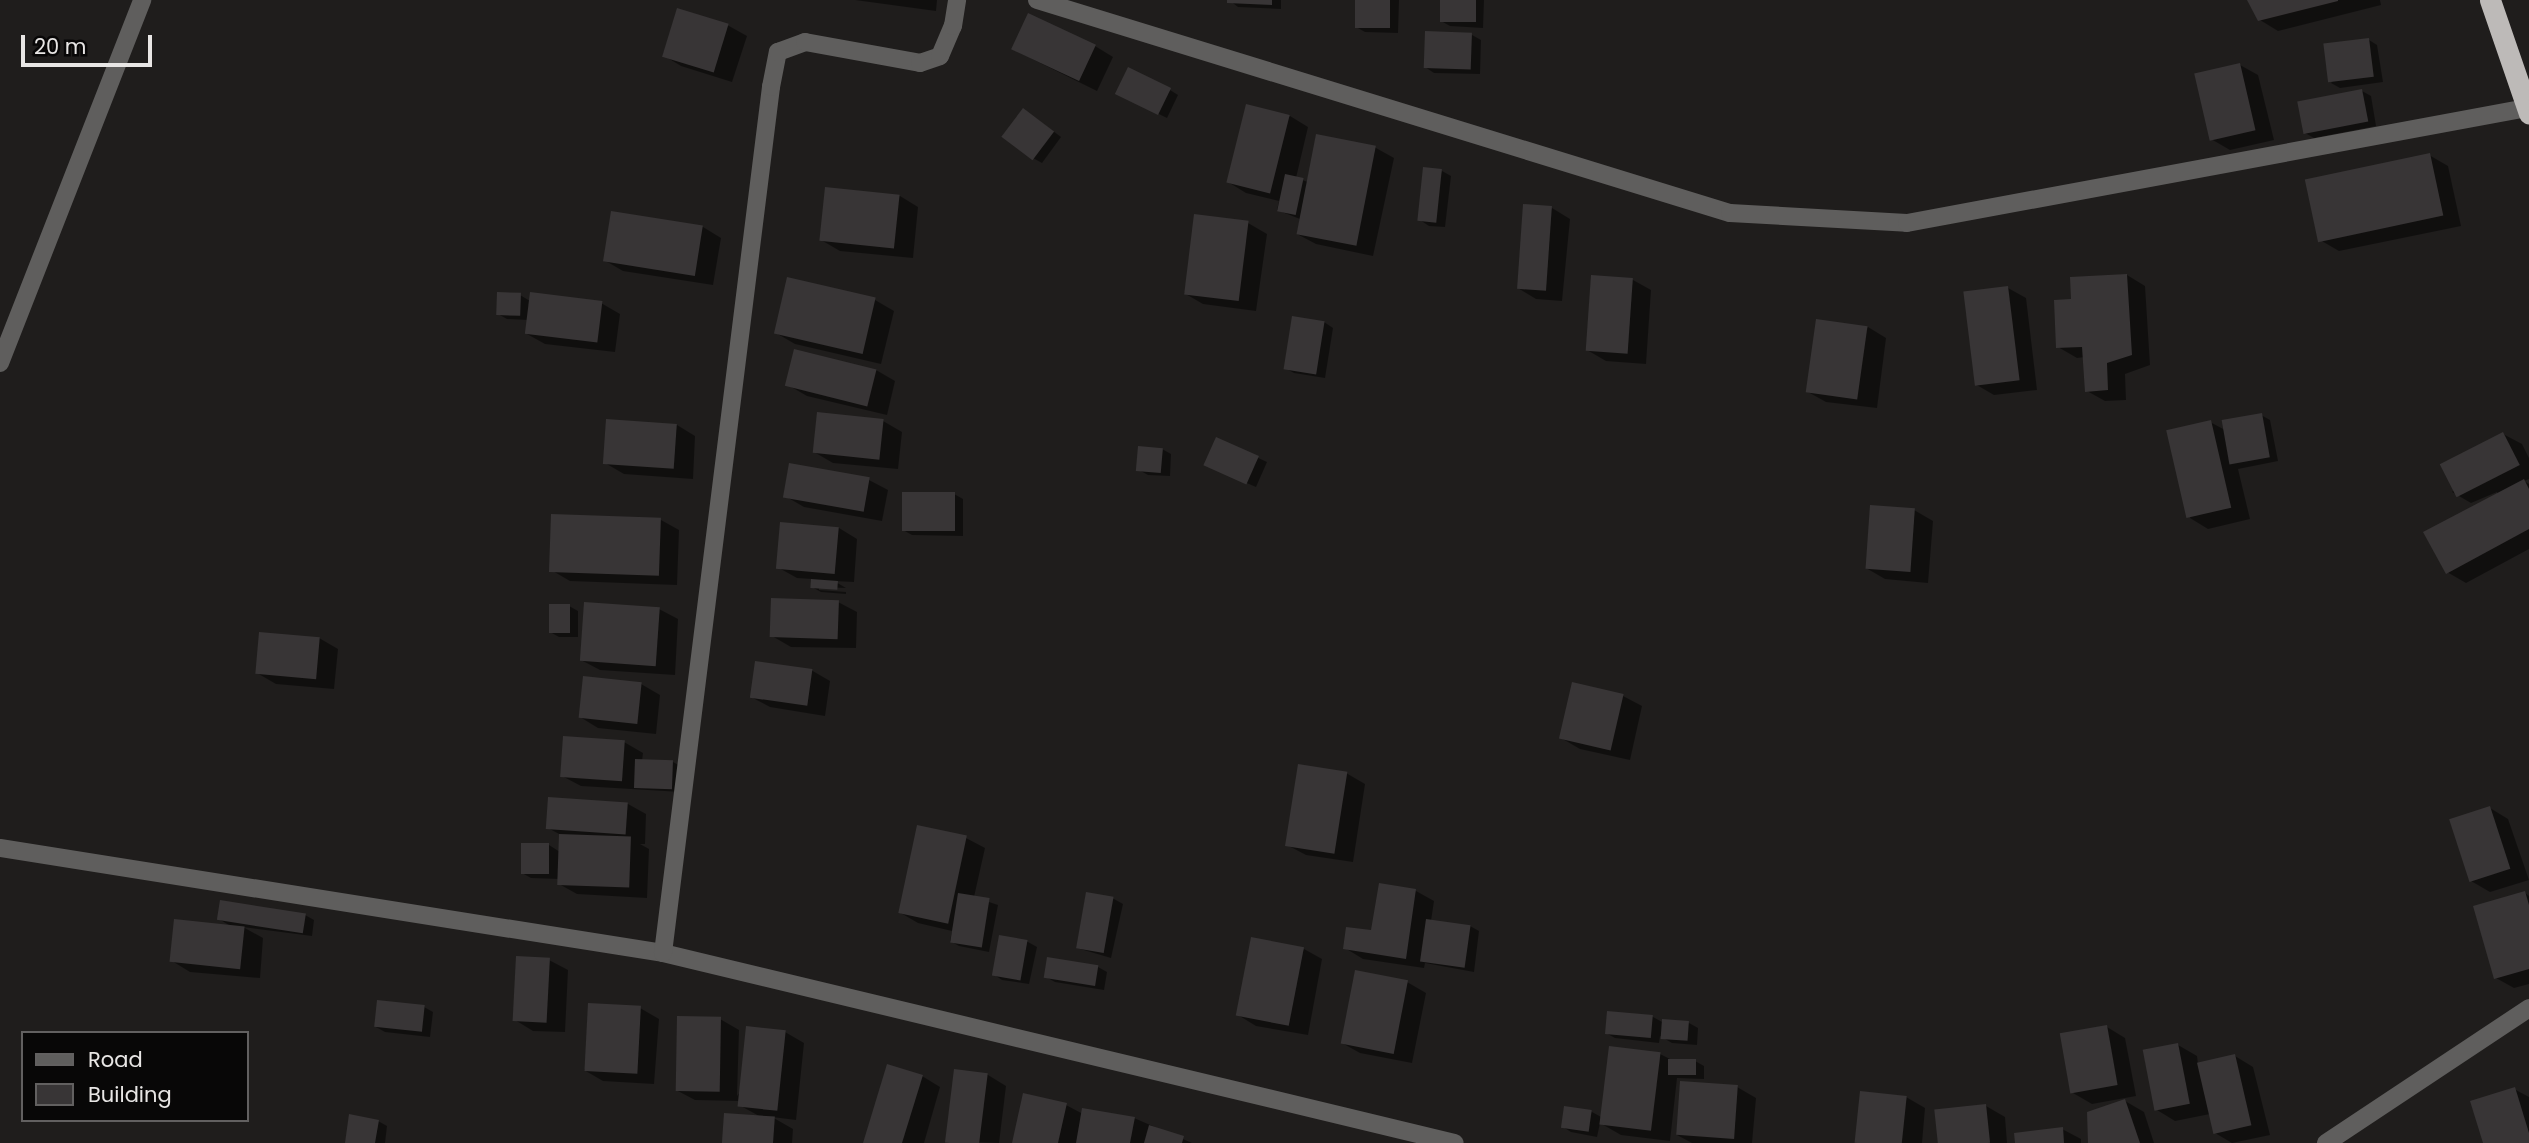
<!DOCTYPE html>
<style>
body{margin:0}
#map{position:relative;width:2529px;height:1143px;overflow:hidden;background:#1f1d1c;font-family:Poppins,sans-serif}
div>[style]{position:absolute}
.shadow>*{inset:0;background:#0007}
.building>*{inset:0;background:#383536;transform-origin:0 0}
.street>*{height:18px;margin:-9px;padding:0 9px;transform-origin:9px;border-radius:9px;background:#5f5e5d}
.highway>*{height:21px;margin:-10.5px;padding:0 10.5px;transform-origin:10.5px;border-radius:10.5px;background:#bdbab8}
span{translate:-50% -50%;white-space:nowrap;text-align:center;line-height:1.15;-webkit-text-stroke:5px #080707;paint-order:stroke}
.legend{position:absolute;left:21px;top:1031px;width:228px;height:91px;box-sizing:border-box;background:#080707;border:2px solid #626060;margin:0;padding:9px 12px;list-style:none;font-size:21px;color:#e8e6e5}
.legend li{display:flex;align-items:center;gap:14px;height:35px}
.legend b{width:35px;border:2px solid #626060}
.scale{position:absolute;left:21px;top:35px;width:131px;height:32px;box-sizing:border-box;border:4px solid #e8e6e5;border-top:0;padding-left:9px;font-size:21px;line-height:24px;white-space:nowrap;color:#e8e6e5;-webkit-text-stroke:5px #080707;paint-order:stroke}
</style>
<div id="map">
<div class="shadow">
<i style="clip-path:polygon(855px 0,937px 0,936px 11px)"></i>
<i style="clip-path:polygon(1229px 0,1281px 0,1281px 9px,1238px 7px)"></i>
<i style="clip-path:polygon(1357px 0,1399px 0,1398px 33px,1365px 32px,1356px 27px)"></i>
<i style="clip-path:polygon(1442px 0,1484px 0,1483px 28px,1450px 26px,1441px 21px)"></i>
<i style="clip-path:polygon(2249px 0,2380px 0,2381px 5px,2278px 31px,2260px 20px)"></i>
<i style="clip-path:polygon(678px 10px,729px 26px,747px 36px,732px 82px,681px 66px,663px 55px)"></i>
<i style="clip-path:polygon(1472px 35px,1481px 40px,1480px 74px,1434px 73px,1425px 67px)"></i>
<i style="clip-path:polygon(2369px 40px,2377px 45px,2383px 82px,2340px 88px,2331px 83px)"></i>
<i style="clip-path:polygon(1095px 46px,1113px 57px,1097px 91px,1014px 50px)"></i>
<i style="clip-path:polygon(2240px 65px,2258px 75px,2274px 140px,2230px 150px,2211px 139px)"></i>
<i style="clip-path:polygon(1170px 90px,1178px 95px,1167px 118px,1126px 98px)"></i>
<i style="clip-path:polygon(2362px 91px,2371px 96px,2376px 126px,2314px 138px,2305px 133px)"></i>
<i style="clip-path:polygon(1033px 116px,1061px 137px,1042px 163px,1033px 158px)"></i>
<i style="clip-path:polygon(1290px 116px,1308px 127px,1296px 178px,1308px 182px,1318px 136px,1376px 148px,1394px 158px,1373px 256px,1316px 244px,1297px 234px,1300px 219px,1277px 210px,1279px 201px,1246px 193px,1228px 182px)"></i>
<i style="clip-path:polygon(2429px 155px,2448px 166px,2461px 226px,2339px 251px,2320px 240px)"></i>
<i style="clip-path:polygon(1442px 171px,1451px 176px,1445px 227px,1429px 226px,1420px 220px)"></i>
<i style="clip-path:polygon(900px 196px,918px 207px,913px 258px,840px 251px,821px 240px)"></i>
<i style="clip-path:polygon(1552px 208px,1570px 219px,1562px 301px,1536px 299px,1518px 288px)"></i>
<i style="clip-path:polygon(1248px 223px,1267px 234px,1256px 311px,1203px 304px,1184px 293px)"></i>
<i style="clip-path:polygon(703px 227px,721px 238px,713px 285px,623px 271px,604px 260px)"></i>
<i style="clip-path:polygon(2127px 275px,2145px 286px,2150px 365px,2125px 374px,2126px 400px,2105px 401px,2087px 391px,2085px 357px,2077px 358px,2058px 347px,2073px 301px)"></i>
<i style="clip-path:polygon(1592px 277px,1633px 280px,1651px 290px,1646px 364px,1606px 361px,1587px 350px)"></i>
<i style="clip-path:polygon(2008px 288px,2026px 298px,2037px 390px,1994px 395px,1975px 384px)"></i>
<i style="clip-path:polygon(520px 295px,530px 301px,601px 303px,620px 314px,615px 352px,545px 344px,527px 334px,528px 320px,507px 319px,498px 314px)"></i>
<i style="clip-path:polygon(875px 300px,894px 311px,881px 364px,795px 344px,776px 333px)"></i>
<i style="clip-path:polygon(1324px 322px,1333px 328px,1325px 378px,1294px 373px,1285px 368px)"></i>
<i style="clip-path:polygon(1868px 327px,1886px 338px,1877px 408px,1826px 402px,1808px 392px)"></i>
<i style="clip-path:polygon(876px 370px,895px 381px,887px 415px,807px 396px,788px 385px)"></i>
<i style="clip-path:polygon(2261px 415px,2270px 420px,2278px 461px,2238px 469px,2250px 519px,2208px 529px,2190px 518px,2210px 422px,2225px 430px)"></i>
<i style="clip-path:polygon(883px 421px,902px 432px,898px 469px,833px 463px,814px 452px)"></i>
<i style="clip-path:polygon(677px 425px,695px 436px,693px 479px,624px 474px,605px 463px)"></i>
<i style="clip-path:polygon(2503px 434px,2522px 444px,2529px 458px,2529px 479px,2524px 481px,2529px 484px,2529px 549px,2466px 583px,2447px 572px,2498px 494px,2497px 492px,2471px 503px,2452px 492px)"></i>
<i style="clip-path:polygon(1217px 439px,1267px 462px,1256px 487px,1214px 469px)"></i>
<i style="clip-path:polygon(1162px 449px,1171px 454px,1170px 476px,1148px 475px,1139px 470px)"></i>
<i style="clip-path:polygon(869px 480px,888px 490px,882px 521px,804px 507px,785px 496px)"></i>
<i style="clip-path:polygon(954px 494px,963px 499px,963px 536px,912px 535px,903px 530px)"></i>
<i style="clip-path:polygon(1914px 510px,1933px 521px,1928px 583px,1885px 579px,1866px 568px)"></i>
<i style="clip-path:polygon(661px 520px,679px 530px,677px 585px,570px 581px,551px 570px)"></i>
<i style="clip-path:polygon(evenodd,839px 528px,857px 539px,854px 582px,834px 581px,846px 588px,846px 594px,821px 592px,812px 587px,812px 579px,797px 578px,779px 568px,839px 528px,819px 587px,846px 588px,846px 592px,819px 590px,819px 587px)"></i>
<i style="clip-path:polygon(838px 602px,857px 612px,856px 648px,791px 647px,772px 636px)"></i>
<i style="clip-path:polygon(569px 606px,578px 611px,578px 637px,559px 637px,550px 632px)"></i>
<i style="clip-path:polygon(659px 609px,678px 619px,675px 675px,600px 670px,581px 660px)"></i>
<i style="clip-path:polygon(319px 638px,338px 649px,334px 689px,276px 684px,257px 673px)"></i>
<i style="clip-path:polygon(811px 670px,830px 681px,825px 716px,770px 707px,751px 697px)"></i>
<i style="clip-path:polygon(641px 684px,660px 695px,656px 734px,598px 728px,580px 717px)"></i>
<i style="clip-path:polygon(1623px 696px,1642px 706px,1630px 760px,1580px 749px,1561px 738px)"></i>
<i style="clip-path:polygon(624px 742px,643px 753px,642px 761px,673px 762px,682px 767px,681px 792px,581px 786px,562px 776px)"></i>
<i style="clip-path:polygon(1346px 773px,1365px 784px,1353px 862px,1306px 855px,1287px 845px)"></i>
<i style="clip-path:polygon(628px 804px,646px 814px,645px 844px,640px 844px,649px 849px,647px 898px,577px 894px,559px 884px,559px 879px,531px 878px,522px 873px,549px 845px,560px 852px,561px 835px,548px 828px)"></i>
<i style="clip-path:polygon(2490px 808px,2508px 819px,2529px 880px,2490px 892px,2471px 881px)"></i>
<i style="clip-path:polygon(966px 838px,985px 848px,974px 897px,998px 905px,989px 952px,959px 946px,950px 941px,952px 931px,918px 923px,899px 912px)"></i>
<i style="clip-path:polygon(1416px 891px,1434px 901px,1431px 921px,1470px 926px,1479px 931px,1474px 972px,1425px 963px,1424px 968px,1363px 959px,1345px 948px,1372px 932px)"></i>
<i style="clip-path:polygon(2525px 893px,2529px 896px,2529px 984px,2514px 988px,2496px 978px)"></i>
<i style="clip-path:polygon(1087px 894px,1114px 899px,1123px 904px,1111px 958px,1077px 948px)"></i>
<i style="clip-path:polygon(305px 915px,314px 920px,312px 936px,243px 927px,263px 938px,260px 978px,190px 972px,172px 961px,232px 927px,219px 919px)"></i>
<i style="clip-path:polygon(1000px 937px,1028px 942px,1037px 947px,1029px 984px,1002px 980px,993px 974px)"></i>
<i style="clip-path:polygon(1304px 949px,1322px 959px,1308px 1035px,1256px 1026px,1238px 1015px)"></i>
<i style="clip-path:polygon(549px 960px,568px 970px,565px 1032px,533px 1031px,515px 1020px)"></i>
<i style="clip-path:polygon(1098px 967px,1107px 972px,1104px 990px,1055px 982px,1046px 977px)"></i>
<i style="clip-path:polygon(1407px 982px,1426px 993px,1412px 1063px,1360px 1053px,1342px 1043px)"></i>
<i style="clip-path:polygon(424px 1007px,433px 1012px,430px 1037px,385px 1032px,376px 1027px)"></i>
<i style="clip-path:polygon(640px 1008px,659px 1019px,654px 1084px,603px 1081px,584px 1070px)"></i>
<i style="clip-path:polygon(1653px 1017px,1664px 1023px,1664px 1021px,1689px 1023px,1698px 1028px,1697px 1045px,1672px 1043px,1660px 1036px,1659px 1043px,1615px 1038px,1606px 1033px)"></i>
<i style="clip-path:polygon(720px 1019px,739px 1030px,737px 1096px,785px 1032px,804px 1043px,796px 1120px,772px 1117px,793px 1129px,792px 1143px,724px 1143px,761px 1117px,739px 1105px,739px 1101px,695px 1100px,676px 1090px)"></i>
<i style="clip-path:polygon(2107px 1027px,2125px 1038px,2136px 1096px,2092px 1104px,2073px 1093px)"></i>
<i style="clip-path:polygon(2178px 1045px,2197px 1056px,2198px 1064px,2235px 1056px,2253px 1067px,2270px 1135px,2232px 1143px,2215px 1133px,2210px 1114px,2175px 1121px,2157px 1110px)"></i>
<i style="clip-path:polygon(1660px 1054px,1672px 1060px,1695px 1061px,1704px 1066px,1704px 1079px,1677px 1078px,1670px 1141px,1621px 1135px,1600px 1123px,1597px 1137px,1571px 1132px,1563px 1127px,1592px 1112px,1603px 1118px)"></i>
<i style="clip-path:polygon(956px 1071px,988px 1075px,1006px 1086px,999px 1143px,946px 1141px)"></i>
<i style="clip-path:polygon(922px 1076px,940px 1087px,924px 1143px,864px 1143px)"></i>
<i style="clip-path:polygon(1737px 1087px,1756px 1098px,1752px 1143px,1692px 1143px,1677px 1135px)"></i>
<i style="clip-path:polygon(2514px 1089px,2529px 1097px,2529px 1143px,2485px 1143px)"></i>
<i style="clip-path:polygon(1906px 1097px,1925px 1108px,1922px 1143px,1857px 1143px)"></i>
<i style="clip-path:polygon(2125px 1101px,2144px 1112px,2154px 1143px,2090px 1143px)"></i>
<i style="clip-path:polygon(1066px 1105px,1083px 1114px,1134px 1118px,1192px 1143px,1014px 1143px)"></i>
<i style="clip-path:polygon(1986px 1106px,2005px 1117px,2007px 1143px,1939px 1143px)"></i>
<i style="clip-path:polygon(378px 1121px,387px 1126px,385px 1143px,349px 1143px)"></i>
<i style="clip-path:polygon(2062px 1129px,2081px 1139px,2081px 1143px,2016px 1143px)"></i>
</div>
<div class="building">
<i style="clip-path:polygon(1227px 0,1272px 0,1272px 5px,1227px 3px)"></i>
<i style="left:1355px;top:0;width:35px;height:28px"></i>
<i style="left:1440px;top:0;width:36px;height:22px"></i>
<i style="clip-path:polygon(2247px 0,2338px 0,2338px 1px,2258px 21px)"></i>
<i style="left:677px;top:8px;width:54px;height:51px;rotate:17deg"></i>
<i style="left:1028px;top:13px;width:75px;height:40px;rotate:25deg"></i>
<i style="left:1425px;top:31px;width:47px;height:37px;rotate:2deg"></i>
<i style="left:2369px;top:38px;width:39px;height:46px;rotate:83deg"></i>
<i style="left:2240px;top:63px;width:69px;height:47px;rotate:77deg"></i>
<i style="left:1128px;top:67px;width:48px;height:30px;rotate:26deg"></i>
<i style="left:2362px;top:89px;width:33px;height:66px;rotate:79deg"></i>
<i style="left:1246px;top:104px;width:45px;height:81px;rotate:14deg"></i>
<i style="left:1023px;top:108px;width:39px;height:36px;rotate:37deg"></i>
<i style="left:1316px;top:134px;width:61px;height:102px;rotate:11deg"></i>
<i style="left:2430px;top:153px;width:64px;height:128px;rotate:78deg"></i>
<i style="left:1423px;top:167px;width:19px;height:54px;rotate:6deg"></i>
<i style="left:1285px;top:174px;width:19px;height:38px;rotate:12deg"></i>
<i style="left:825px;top:187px;width:75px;height:54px;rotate:6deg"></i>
<i style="left:1523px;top:204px;width:29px;height:85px;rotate:4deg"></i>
<i style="left:611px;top:211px;width:93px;height:51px;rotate:9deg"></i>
<i style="left:1194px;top:214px;width:55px;height:81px;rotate:7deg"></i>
<i style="clip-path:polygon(2127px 274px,2132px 355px,2107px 363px,2108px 390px,2085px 392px,2082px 347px,2056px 348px,2054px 300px,2071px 299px,2070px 277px)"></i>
<i style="left:1591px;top:275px;width:42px;height:76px;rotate:4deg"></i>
<i style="left:787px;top:277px;width:91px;height:58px;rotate:13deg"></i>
<i style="left:2008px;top:286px;width:95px;height:45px;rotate:83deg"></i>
<i style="left:497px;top:292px;width:24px;height:23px;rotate:2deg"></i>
<i style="left:530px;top:292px;width:73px;height:42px;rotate:7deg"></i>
<i style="left:1292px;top:316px;width:33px;height:54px;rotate:9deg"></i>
<i style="left:1816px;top:319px;width:52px;height:74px;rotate:8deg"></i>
<i style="left:794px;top:349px;width:85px;height:38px;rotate:14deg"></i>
<i style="left:817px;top:412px;width:67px;height:41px;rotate:6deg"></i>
<i style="left:2262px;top:413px;width:45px;height:41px;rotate:80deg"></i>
<i style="left:606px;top:419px;width:71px;height:45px;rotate:4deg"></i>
<i style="left:2211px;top:420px;width:90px;height:46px;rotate:77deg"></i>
<i style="left:2503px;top:432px;width:37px;height:71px;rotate:63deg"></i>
<i style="left:1216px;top:437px;width:47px;height:31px;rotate:24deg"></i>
<i style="left:1138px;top:446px;width:25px;height:25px;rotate:5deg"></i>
<i style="left:789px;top:463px;width:82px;height:35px;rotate:10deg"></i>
<i style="clip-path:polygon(2524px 479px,2529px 489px,2529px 529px,2446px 574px,2423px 532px)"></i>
<i style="left:902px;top:492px;width:53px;height:39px"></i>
<i style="left:1870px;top:505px;width:45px;height:64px;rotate:4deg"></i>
<i style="left:551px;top:514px;width:110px;height:58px;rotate:2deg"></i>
<i style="left:780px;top:522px;width:59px;height:47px;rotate:5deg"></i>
<i style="left:811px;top:579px;width:27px;height:9px;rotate:4deg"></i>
<i style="left:771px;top:598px;width:68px;height:39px;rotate:2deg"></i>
<i style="left:584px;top:602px;width:76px;height:59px;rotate:4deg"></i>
<i style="left:549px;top:604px;width:21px;height:29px"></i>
<i style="left:259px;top:632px;width:61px;height:42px;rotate:5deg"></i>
<i style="left:755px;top:661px;width:58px;height:37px;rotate:8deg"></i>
<i style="left:583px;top:676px;width:59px;height:42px;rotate:6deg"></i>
<i style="left:1572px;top:682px;width:53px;height:58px;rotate:13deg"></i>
<i style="left:563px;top:736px;width:62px;height:41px;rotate:4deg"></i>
<i style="left:635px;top:759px;width:38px;height:29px;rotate:2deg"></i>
<i style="left:1298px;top:764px;width:50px;height:83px;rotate:9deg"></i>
<i style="left:548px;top:797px;width:80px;height:32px;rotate:4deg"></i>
<i style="left:2490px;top:806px;width:66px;height:43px;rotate:72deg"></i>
<i style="left:917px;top:825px;width:51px;height:90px;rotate:12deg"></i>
<i style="left:559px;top:834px;width:72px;height:51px;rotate:2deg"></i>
<i style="left:521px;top:843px;width:28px;height:31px"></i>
<i style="clip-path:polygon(1379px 883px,1416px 889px,1406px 959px,1343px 949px,1346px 927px,1371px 930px)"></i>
<i style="clip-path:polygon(2525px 891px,2529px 905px,2529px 969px,2494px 979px,2473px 906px)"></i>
<i style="left:1086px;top:892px;width:28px;height:57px;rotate:10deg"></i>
<i style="left:958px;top:893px;width:32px;height:50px;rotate:9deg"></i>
<i style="left:220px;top:900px;width:87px;height:20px;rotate:9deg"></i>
<i style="left:174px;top:919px;width:71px;height:43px;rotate:6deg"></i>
<i style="left:1426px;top:919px;width:45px;height:43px;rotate:8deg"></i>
<i style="left:999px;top:935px;width:29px;height:41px;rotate:10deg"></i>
<i style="left:1251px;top:937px;width:54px;height:80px;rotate:11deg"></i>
<i style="left:516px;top:956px;width:34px;height:65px;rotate:3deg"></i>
<i style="left:1047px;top:957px;width:52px;height:21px;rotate:9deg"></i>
<i style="left:1355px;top:970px;width:54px;height:75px;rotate:11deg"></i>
<i style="left:377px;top:1000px;width:48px;height:27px;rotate:6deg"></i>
<i style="left:588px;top:1003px;width:53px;height:68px;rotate:3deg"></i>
<i style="left:1607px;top:1011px;width:46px;height:23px;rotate:5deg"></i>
<i style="left:677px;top:1016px;width:44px;height:75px;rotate:1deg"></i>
<i style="left:1662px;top:1019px;width:27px;height:20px;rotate:4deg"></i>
<i style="left:2107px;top:1025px;width:61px;height:48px;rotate:80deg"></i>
<i style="left:746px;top:1026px;width:40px;height:81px;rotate:6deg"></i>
<i style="left:2178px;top:1043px;width:62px;height:36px;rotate:79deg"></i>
<i style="left:1609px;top:1046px;width:52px;height:79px;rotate:7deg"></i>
<i style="left:2235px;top:1054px;width:73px;height:39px;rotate:77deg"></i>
<i style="left:1668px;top:1059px;width:28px;height:16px"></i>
<i style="clip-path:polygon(887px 1064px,923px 1075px,902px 1143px,863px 1143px)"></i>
<i style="left:954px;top:1069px;width:34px;height:74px;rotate:7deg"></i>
<i style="left:1680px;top:1081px;width:58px;height:54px;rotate:4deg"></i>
<i style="clip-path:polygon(2515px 1087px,2529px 1133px,2529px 1143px,2483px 1143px,2470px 1101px)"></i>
<i style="left:1860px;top:1091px;width:47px;height:52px;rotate:6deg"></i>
<i style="clip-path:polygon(1023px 1093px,1067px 1103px,1058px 1143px,1012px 1143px)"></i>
<i style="clip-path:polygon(2125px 1099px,2140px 1143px,2088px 1143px,2087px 1112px)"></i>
<i style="left:1986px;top:1104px;width:39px;height:52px;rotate:84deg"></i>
<i style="left:1564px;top:1106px;width:28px;height:22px;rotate:8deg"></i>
<i style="clip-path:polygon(1082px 1108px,1135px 1117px,1130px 1143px,1076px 1143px)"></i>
<i style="left:724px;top:1113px;width:51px;height:30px;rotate:4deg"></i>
<i style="clip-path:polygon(349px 1114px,379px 1120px,375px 1143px,345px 1143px)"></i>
<i style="clip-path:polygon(1149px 1125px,1184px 1136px,1182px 1143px,1144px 1143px)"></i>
<i style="clip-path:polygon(2063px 1127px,2064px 1143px,2015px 1143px,2014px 1133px)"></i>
</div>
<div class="street">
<i style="left:1037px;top:0;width:725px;rotate:17.09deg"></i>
<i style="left:1730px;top:213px;width:177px;rotate:3.2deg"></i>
<i style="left:1907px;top:223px;width:631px;rotate:-10.51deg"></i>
<i style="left:0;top:363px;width:390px;rotate:-68.6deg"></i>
<i style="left:0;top:848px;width:671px;rotate:9deg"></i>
<i style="left:663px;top:953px;width:814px;rotate:13.49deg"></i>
<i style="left:663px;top:953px;width:873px;rotate:-82.89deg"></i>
<i style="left:771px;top:87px;width:36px;rotate:-79deg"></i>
<i style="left:778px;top:52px;width:29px;rotate:-20deg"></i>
<i style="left:805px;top:42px;width:117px;rotate:10.3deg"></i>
<i style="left:920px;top:63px;width:21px;rotate:-19deg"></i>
<i style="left:940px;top:56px;width:33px;rotate:-67deg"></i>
<i style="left:953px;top:26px;width:26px;rotate:-81deg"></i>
<i style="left:2326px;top:1143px;width:244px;rotate:-33.6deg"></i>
</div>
<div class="highway">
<i style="left:2490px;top:0;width:120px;rotate:71deg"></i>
</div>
<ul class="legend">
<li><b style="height:9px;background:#5f5e5d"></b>Road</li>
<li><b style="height:19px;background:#383536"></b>Building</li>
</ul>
<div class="scale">20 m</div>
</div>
